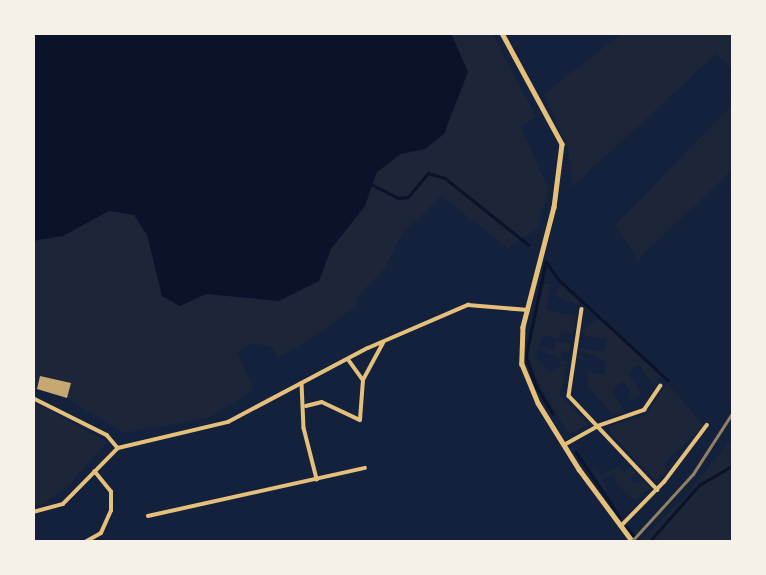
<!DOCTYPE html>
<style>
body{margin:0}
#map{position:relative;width:766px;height:575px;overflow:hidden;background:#14213d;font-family:"Public Sans",sans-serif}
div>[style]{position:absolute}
.green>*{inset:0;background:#1d2539}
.water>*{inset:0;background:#0b132b}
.stream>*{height:2.5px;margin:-1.25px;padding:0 1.25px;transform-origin:1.25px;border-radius:1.25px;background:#0b132b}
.building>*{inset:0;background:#c6a872}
.minor>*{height:3.5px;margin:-1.75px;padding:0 1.75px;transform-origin:1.75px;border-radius:1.75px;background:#e5c07b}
.tertiary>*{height:4.5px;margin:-2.25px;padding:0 2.25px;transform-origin:2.25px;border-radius:2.25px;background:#e5c07b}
.rail>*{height:2.5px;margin:-1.25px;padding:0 1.25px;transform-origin:1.25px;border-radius:1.25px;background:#918062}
span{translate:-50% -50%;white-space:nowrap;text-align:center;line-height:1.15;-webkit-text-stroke:5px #f6f1e7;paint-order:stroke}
.frame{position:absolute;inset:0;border:35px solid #f6f1e7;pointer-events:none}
</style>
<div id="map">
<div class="green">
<i style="clip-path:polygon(393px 33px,492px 33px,536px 117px,521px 127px,548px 188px,538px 228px,508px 248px,441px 196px,403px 232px,385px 268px,358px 296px,356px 305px,326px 329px,278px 358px,273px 348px,264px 345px,251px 344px,237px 352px,254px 390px,206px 419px,123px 433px,67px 398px,37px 389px,36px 403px,107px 442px,69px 485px,42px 505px,33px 505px,33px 210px)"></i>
<i style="clip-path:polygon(622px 33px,733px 33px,733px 69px,716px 54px,572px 187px,568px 148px,544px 94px)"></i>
<i style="clip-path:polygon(733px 104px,733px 169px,638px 259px,615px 225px)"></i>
<i style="clip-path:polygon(544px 284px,551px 284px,546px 310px,576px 316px,573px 334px,561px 332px,559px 340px,545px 335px,538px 346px,554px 350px,556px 341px,571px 344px,569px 352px,561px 351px,561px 358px,538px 349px,536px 358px,550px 372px,561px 366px,559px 360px,567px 361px,560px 396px,588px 424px,575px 432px,568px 433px,537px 380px,529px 352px)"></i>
<i style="clip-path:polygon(560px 285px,579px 301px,578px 305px,555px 296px)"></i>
<i style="clip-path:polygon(599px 319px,660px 376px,654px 385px,639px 365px,633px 368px,629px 375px,641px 393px,631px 402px,629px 388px,621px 381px,612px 392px,625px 412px,613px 415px,587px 385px,589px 375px,583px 373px,604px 374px,606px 361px,581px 351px,580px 356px,587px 361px,578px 359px,580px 349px,604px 351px,606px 339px,583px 335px,586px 326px)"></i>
<i style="clip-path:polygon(667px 383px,704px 426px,664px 464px,667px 472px,656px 480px,610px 433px,610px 426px,646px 415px)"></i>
<i style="clip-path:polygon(733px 437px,733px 542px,638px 542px,684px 498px)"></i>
<i style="clip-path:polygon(589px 463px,600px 476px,618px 466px,624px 473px,630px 467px,636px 473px,630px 480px,638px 484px,642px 480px,650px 488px,637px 500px,631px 498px,616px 483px,614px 473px,602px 480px,608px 489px,605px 491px)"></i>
</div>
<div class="water">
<i style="clip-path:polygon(33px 33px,451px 33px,468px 72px,444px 134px,425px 149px,401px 154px,377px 172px,365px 206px,331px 249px,319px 281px,279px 301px,206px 294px,180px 306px,162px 296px,147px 235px,134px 215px,109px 211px,63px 236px,33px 241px)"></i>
</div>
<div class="stream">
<i style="left:373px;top:185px;width:29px;rotate:27deg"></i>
<i style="left:399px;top:198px;width:9px;rotate:-6deg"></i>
<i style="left:408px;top:197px;width:31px;rotate:-50deg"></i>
<i style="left:428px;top:173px;width:18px;rotate:16deg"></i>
<i style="left:445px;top:178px;width:107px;rotate:38.6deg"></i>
<i style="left:546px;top:261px;width:22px;rotate:56deg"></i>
<i style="left:558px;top:279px;width:149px;rotate:42.6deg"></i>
<i style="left:546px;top:262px;width:97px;rotate:101.9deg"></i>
<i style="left:526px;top:357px;width:32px;rotate:70deg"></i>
<i style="left:537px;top:387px;width:31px;rotate:59deg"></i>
<i style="left:576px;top:452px;width:78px;rotate:55.9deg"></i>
<i style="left:627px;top:527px;width:19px;rotate:54deg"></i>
<i style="left:649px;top:542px;width:76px;rotate:-48.7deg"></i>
<i style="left:699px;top:485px;width:39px;rotate:-30deg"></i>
</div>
<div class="building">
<i style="clip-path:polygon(40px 376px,71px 383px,67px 398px,37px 389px)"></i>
</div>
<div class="minor">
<i style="left:582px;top:309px;width:88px;rotate:98.5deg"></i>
<i style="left:569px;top:396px;width:129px;rotate:46.6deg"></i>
<i style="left:348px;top:359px;width:26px;rotate:54deg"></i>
<i style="left:302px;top:383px;width:45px;rotate:87.5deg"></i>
<i style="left:304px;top:428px;width:53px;rotate:75.7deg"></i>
<i style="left:33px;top:398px;width:83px;rotate:26.6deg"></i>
<i style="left:107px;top:435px;width:17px;rotate:50deg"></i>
<i style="left:306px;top:406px;width:16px;rotate:-14deg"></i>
<i style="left:322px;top:402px;width:42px;rotate:25.3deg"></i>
<i style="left:360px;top:420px;width:40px;rotate:-85.7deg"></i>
<i style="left:363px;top:380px;width:42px;rotate:-61.6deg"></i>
<i style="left:564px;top:445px;width:39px;rotate:-29deg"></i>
<i style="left:598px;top:426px;width:49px;rotate:-19.2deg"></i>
<i style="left:644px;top:410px;width:29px;rotate:-56deg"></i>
<i style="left:33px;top:512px;width:31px;rotate:-15deg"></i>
<i style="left:63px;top:504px;width:78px;rotate:-45.5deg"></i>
<i style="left:118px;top:448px;width:113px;rotate:-13.3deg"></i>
<i style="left:228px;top:422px;width:158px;rotate:-27.9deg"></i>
<i style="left:368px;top:348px;width:109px;rotate:-23.3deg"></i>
<i style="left:468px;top:305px;width:60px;rotate:4.8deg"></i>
<i style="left:148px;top:516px;width:222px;rotate:-12.5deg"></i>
<i style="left:621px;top:526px;width:62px;rotate:-45.7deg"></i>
<i style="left:664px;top:482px;width:71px;rotate:-53deg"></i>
<i style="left:85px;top:542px;width:18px;rotate:-29deg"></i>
<i style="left:101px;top:533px;width:24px;rotate:-66deg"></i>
<i style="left:111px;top:511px;width:19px;rotate:-90deg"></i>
<i style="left:111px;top:492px;width:26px;rotate:-129deg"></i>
</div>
<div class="tertiary">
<i style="left:502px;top:33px;width:126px;rotate:61.6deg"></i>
<i style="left:562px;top:144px;width:64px;rotate:97.2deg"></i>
<i style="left:554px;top:207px;width:124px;rotate:104.5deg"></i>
<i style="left:523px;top:327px;width:37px;rotate:92deg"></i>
<i style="left:522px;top:364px;width:42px;rotate:67.7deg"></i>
<i style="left:538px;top:403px;width:78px;rotate:58.2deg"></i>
<i style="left:579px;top:469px;width:91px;rotate:53.5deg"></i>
</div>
<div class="rail">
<i style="left:631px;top:542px;width:92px;rotate:-47.6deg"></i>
<i style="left:693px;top:474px;width:74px;rotate:-57.2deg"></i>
</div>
<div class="frame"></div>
</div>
